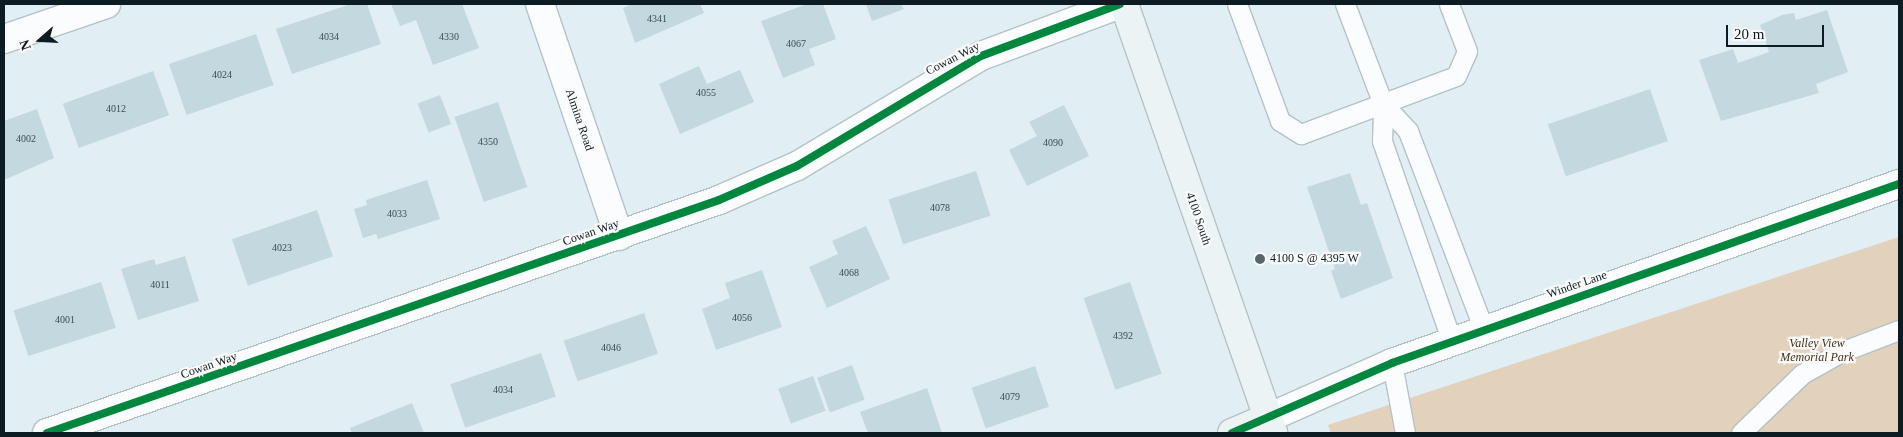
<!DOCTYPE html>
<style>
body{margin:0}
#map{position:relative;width:1903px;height:437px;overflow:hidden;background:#e1eef4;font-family:"Times New Roman",serif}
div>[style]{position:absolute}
.green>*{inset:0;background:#e2d2bc}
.building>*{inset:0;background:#c4d8e0;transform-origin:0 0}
.roads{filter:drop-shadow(1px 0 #b4c2c8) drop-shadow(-1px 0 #b4c2c8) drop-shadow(0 1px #b4c2c8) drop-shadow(0 -1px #b4c2c8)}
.lane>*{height:19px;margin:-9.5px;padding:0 9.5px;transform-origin:9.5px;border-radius:9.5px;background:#fafcfd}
.street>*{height:28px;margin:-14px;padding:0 14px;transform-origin:14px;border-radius:14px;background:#fafcfd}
.secondary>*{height:28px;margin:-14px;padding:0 14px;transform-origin:14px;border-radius:14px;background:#ecf3f5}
.cycleway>*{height:8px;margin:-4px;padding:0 4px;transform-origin:4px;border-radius:4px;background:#00873e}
.dots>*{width:14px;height:14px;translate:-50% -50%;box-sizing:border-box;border:2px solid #fafafa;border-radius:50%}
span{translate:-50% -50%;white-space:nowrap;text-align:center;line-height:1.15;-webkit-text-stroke:4.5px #fafafa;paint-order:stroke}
.number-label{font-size:10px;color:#3b4c52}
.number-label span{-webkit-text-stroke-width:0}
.street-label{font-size:12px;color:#0c1c22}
.poi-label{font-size:12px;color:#0c1c22}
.left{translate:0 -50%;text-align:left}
.park-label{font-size:12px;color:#473015;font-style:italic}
.frame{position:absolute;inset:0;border:5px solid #0c1c22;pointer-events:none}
.north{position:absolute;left:15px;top:15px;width:50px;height:50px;-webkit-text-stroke:4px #fafafa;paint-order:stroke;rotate:251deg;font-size:14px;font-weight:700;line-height:20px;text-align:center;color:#0c1c22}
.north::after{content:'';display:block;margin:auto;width:18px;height:22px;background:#0c1c22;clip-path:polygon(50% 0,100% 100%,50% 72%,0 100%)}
.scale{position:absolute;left:1726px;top:25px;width:98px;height:22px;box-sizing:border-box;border:2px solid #0c1c22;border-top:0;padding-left:6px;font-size:15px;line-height:18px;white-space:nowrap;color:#0c1c22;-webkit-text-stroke:4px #fafafa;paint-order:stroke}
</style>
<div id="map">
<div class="green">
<i style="clip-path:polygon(1899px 237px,1899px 433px,1331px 433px,1328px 425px)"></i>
</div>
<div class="building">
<i style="clip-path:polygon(351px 4px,367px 4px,381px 44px,292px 74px,276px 29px)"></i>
<i style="clip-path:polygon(391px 4px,462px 4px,479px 48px,433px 65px,416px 20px,400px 26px)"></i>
<i style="clip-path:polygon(632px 4px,700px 4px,704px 13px,635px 43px,623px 8px)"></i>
<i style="clip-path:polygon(807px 4px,823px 4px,836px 39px,809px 49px,815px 65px,783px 78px,761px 21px)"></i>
<i style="clip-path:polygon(866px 4px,901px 4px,904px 9px,872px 21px)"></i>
<i style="clip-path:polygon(1827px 10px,1848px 72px,1816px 84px,1819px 93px,1721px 121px,1699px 60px,1733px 49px,1738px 63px,1769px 52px,1760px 25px,1782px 15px,1794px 13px,1796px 20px)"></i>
<i style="left:256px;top:34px;width:54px;height:92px;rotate:71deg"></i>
<i style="clip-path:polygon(699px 66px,707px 84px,740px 70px,754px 102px,680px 134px,659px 84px)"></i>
<i style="left:153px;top:71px;width:47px;height:96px;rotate:70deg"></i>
<i style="left:1650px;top:89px;width:55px;height:108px;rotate:71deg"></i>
<i style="left:440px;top:95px;width:31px;height:24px;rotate:69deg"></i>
<i style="left:498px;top:102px;width:90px;height:46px;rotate:71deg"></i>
<i style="clip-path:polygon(1064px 105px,1089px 156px,1027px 186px,1009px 150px,1037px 136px,1029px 122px)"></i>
<i style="clip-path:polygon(37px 109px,54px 158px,4px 180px,4px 121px)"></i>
<i style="left:976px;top:171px;width:47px;height:92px;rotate:72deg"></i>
<i style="clip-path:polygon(1350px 173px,1361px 205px,1367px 203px,1393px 278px,1341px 299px,1331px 271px,1335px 269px,1307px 187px)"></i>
<i style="clip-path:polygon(427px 180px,440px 219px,378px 239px,376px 234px,363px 238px,354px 209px,367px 205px,366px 200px)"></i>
<i style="left:317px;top:210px;width:49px;height:90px;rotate:71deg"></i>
<i style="clip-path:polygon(866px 226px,890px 279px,827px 308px,809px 267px,838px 254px,832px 241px)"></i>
<i style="clip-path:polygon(185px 256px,199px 301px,138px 320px,121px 269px,154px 259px,156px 265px)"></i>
<i style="clip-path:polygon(762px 270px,782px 327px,716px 350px,702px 309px,730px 298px,725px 283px)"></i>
<i style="left:101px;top:282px;width:48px;height:92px;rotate:72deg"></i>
<i style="left:1130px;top:282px;width:97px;height:49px;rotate:71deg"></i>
<i style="left:644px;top:313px;width:43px;height:85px;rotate:71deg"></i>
<i style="left:541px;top:353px;width:46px;height:96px;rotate:71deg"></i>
<i style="left:852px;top:365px;width:37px;height:37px;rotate:70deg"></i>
<i style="left:1035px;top:366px;width:43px;height:67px;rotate:71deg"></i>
<i style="left:813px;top:376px;width:37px;height:37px;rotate:70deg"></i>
<i style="clip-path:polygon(927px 388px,942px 433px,868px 433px,860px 412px)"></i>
<i style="clip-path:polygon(412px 403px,424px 433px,352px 433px,350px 428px)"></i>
</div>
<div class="roads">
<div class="lane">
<i style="left:1237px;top:4px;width:125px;rotate:69.8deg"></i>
<i style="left:1280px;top:121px;width:25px;rotate:32deg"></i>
<i style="left:1301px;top:134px;width:165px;rotate:-20.5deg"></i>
<i style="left:1456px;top:76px;width:27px;rotate:-66deg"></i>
<i style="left:1467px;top:51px;width:50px;rotate:-111deg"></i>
<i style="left:1345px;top:4px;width:107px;rotate:69.2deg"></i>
<i style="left:1452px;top:342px;width:213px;rotate:-109.2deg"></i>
<i style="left:1382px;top:141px;width:37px;rotate:-88deg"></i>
<i style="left:1383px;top:104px;width:37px;rotate:47deg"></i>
<i style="left:1408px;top:131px;width:213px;rotate:69.1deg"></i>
<i style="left:1392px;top:363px;width:71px;rotate:79.5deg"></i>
<i style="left:1741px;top:433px;width:85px;rotate:-44deg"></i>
<i style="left:1802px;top:374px;width:45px;rotate:-29.4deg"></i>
<i style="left:1841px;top:352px;width:62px;rotate:-20.8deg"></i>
</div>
<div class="street">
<i style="left:540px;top:4px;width:245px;rotate:71.2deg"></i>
<i style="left:4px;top:39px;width:108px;rotate:-18.9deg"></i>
<i style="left:1268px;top:418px;width:136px;rotate:-23.9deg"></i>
<i style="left:1392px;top:363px;width:538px;rotate:-19.45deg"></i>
<i style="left:47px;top:433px;width:711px;rotate:-19.12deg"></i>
<i style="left:719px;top:200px;width:85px;rotate:-23.6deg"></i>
<i style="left:797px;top:166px;width:214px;rotate:-30.9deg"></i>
<i style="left:981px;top:56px;width:148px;rotate:-20.5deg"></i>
</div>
<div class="secondary">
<i style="left:1124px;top:4px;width:454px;rotate:70.8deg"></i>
<i style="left:1232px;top:433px;width:39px;rotate:-23deg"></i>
</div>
</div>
<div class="cycleway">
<i style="left:47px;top:433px;width:711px;rotate:-19.12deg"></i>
<i style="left:719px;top:200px;width:85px;rotate:-23.6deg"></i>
<i style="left:797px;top:166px;width:214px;rotate:-30.9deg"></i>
<i style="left:981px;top:56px;width:148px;rotate:-20.5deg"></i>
<i style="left:1232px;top:433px;width:175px;rotate:-23.6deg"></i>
<i style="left:1392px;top:363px;width:538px;rotate:-19.45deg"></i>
</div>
<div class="dots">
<i style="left:1260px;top:259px;background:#57666c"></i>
</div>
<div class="number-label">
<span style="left:657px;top:19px">4341</span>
<span style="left:329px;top:37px">4034</span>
<span style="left:449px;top:37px">4330</span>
<span style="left:796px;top:44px">4067</span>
<span style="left:222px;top:75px">4024</span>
<span style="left:706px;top:93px">4055</span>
<span style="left:116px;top:109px">4012</span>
<span style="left:26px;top:139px">4002</span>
<span style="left:488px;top:142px">4350</span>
<span style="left:1053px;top:143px">4090</span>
<span style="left:940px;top:208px">4078</span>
<span style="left:397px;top:214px">4033</span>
<span style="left:282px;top:248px">4023</span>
<span style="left:849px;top:273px">4068</span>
<span style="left:160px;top:285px">4011</span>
<span style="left:742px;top:318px">4056</span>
<span style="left:65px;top:320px">4001</span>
<span style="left:1123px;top:336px">4392</span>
<span style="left:611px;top:348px">4046</span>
<span style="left:503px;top:390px">4034</span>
<span style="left:1010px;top:397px">4079</span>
</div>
<div class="street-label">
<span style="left:953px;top:59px;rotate:-27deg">Cowan Way</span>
<span style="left:579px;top:120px;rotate:71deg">Almina Road</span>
<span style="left:1198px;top:219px;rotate:71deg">4100 South</span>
<span style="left:591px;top:233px;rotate:-19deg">Cowan Way</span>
<span style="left:1577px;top:285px;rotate:-19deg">Winder Lane</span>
<span style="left:209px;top:366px;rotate:-19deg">Cowan Way</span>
</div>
<div class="poi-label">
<span class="left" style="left:1270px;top:259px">4100 S @ 4395 W</span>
</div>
<div class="park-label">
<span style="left:1817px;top:351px">Valley View<br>Memorial Park</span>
</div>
<div class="frame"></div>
<div class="north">N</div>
<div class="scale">20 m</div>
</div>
